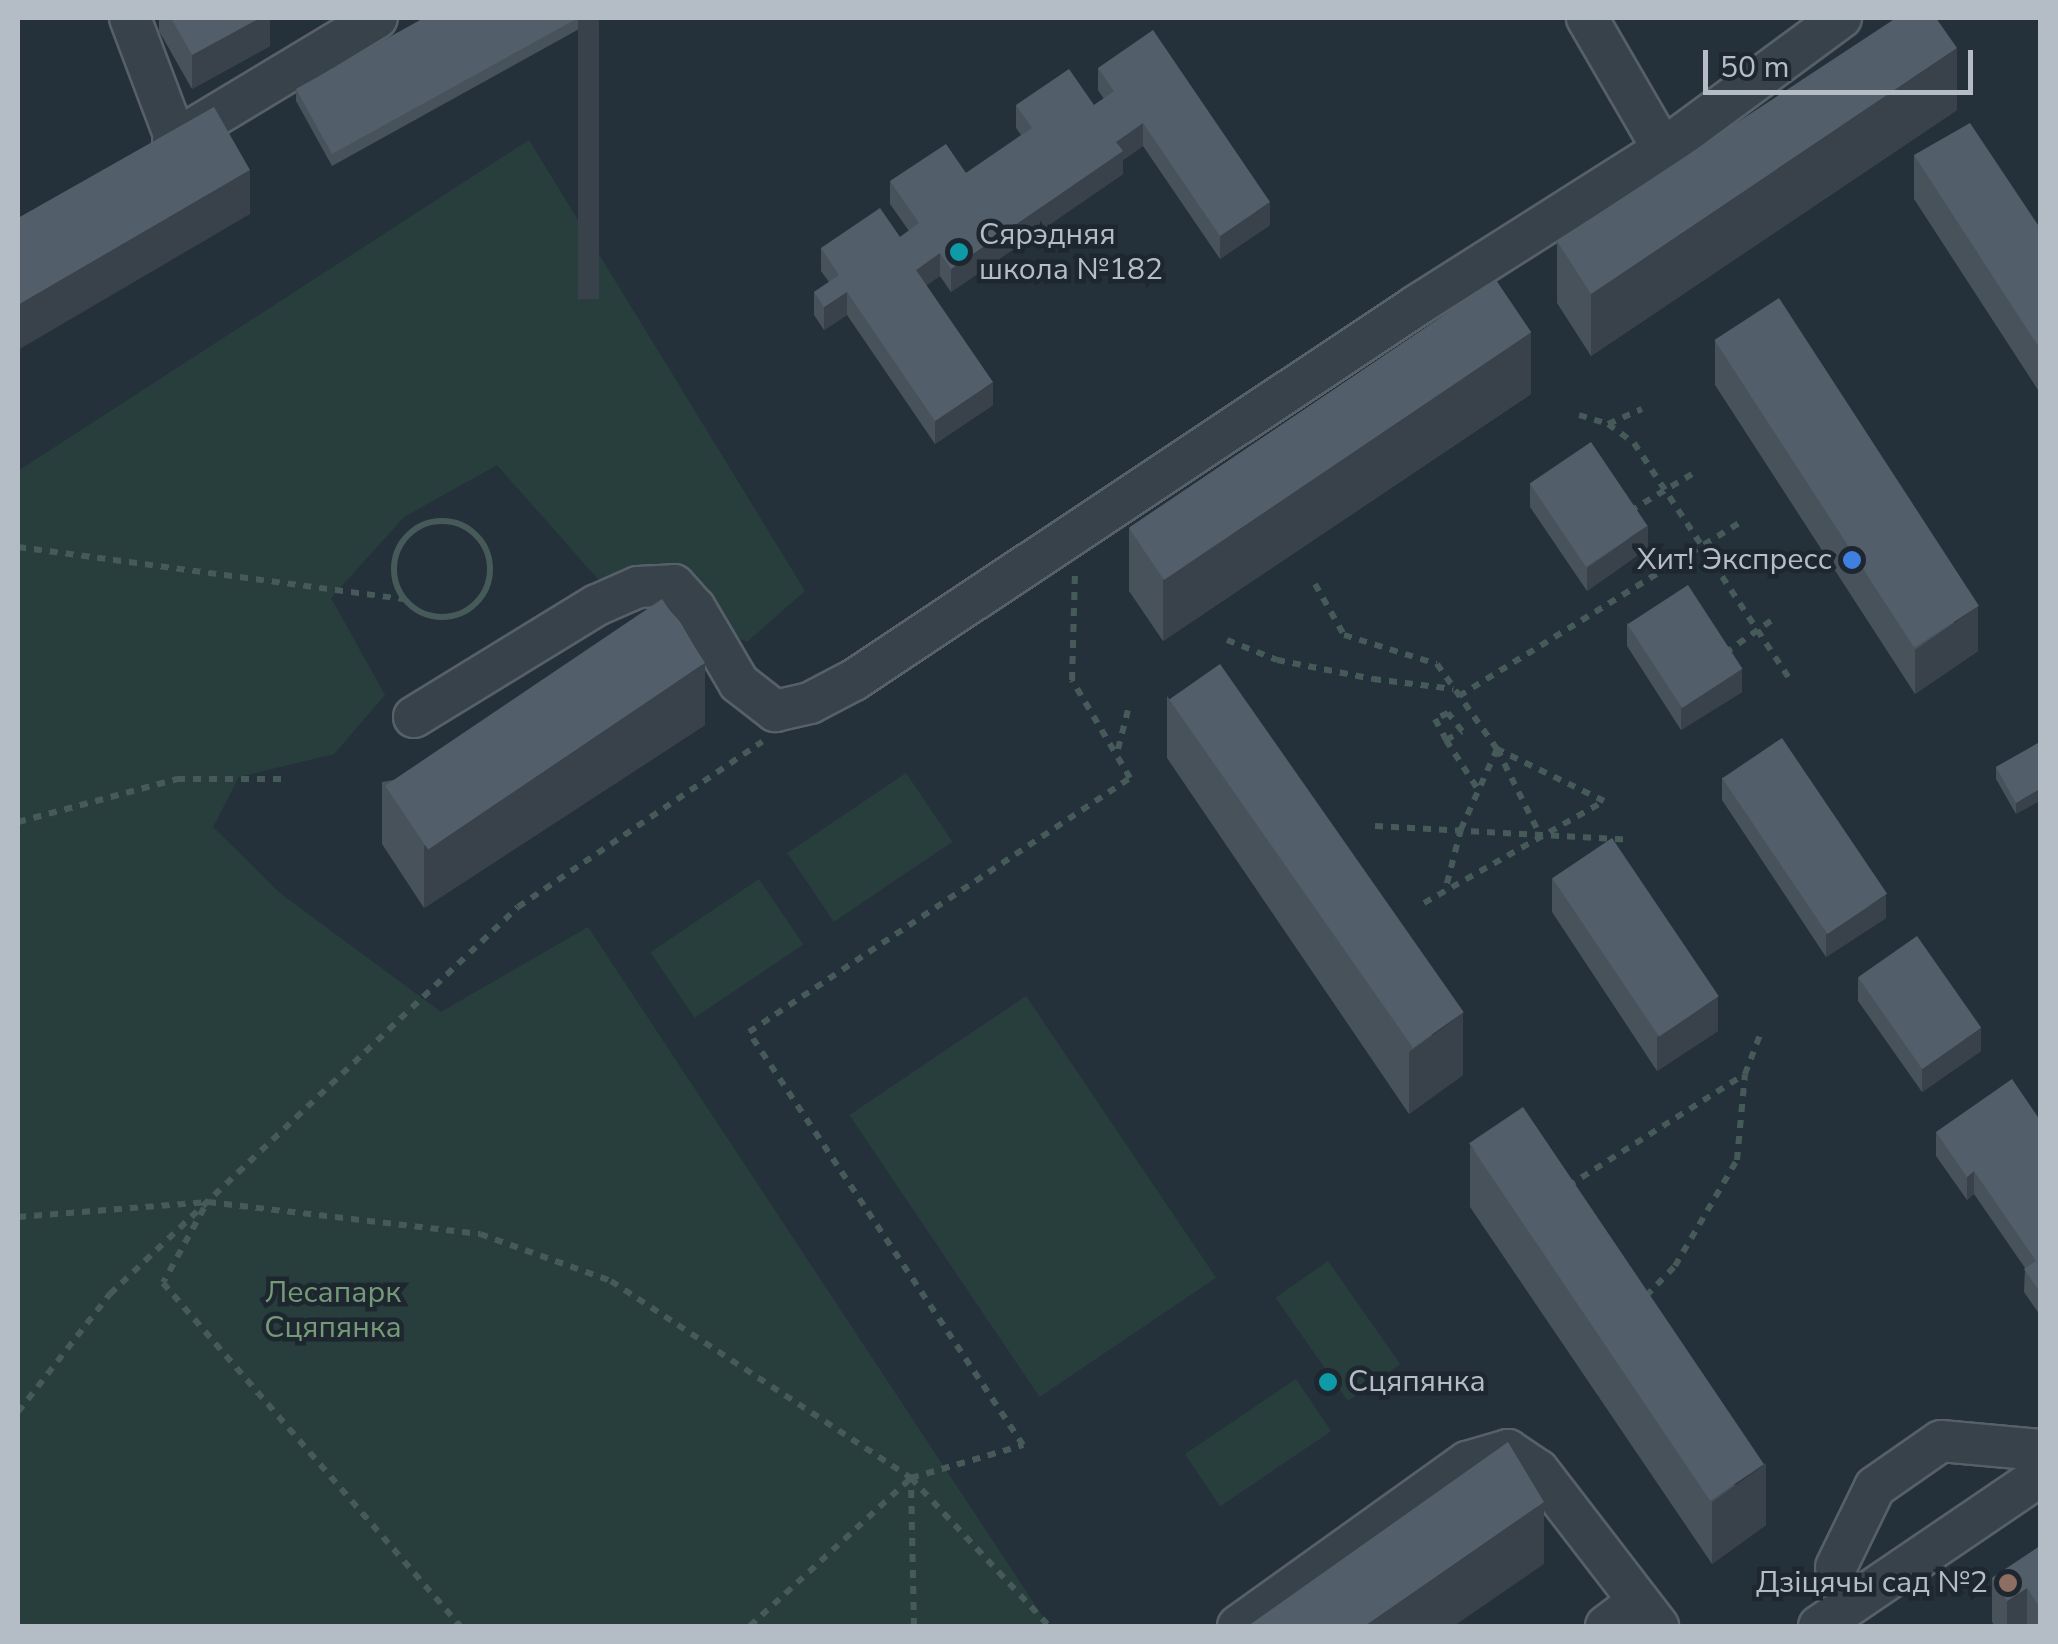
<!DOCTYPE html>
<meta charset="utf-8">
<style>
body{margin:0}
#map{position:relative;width:2058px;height:1644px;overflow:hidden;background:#25313a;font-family:"Nunito Sans",sans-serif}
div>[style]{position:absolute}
.green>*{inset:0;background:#283e3c;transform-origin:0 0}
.path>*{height:6px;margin-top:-3px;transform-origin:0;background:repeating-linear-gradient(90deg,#475a5a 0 8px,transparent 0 16px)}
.path>.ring{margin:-3px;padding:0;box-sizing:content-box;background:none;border:6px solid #475a5a;border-radius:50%}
.roads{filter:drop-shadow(2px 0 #576069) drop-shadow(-2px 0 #576069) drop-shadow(0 2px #576069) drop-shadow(0 -2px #576069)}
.minor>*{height:40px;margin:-20px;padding:0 20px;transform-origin:20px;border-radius:20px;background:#38424b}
.wall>*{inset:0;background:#47525b}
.shaded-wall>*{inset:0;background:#39424a;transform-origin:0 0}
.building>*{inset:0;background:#525f6a;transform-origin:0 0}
.dots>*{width:28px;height:28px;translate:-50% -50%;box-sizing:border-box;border:5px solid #1e2730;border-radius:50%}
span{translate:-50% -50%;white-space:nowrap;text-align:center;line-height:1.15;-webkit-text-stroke:9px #1e2730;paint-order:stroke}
.poi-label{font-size:30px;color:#b4bdc6}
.left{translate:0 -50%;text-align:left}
.right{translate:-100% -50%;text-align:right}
.park-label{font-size:30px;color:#749a78}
.frame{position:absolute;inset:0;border:20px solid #b4bdc6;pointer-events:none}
.scale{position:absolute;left:1703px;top:50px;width:270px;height:45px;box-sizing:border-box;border:5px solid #b4bdc6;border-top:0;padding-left:12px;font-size:30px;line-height:35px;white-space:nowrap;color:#b4bdc6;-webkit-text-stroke:8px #1e2730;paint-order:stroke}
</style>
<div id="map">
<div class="green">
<i style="clip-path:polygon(529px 140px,805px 591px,747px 642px,597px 578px,497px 465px,404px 517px,331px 598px,385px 695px,334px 754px,239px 777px,213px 827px,281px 894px,441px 1012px,588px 927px,1049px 1626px,18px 1626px,18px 471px)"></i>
<i style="left:906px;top:773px;width:83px;height:143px;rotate:56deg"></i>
<i style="left:759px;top:879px;width:79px;height:131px;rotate:56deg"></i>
<i style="left:1026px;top:996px;width:340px;height:213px;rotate:56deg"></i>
<i style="left:1328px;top:1261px;width:126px;height:64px;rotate:55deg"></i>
<i style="left:1296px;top:1379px;width:63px;height:134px;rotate:56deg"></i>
</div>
<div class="path">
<i style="left:1579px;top:415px;width:30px;rotate:17deg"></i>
<i style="left:1608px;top:424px;width:32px;rotate:36deg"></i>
<i style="left:1634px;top:443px;width:285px;rotate:56.6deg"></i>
<i style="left:1608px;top:424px;width:37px;rotate:-24deg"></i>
<i style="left:1630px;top:511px;width:78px;rotate:-30.8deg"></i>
<i class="ring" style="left:394px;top:521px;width:90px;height:90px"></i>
<i style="left:18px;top:547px;width:389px;rotate:7.7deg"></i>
<i style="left:1315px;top:584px;width:59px;rotate:60.4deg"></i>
<i style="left:1344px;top:635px;width:97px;rotate:17.3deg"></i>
<i style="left:1437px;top:664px;width:104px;rotate:54.8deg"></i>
<i style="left:1497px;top:749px;width:96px;rotate:63.4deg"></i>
<i style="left:1227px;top:640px;width:54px;rotate:21.8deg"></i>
<i style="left:1277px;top:660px;width:98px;rotate:11.2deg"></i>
<i style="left:1373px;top:679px;width:81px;rotate:7.1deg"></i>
<i style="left:1725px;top:653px;width:57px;rotate:-35.1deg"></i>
<i style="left:1459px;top:696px;width:329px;rotate:-31.7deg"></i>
<i style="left:1446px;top:740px;width:18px;rotate:-29deg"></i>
<i style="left:1462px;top:731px;width:23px;rotate:-128deg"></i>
<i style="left:1448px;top:713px;width:14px;rotate:155deg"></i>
<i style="left:1435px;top:719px;width:24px;rotate:62deg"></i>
<i style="left:1446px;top:740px;width:57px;rotate:57.1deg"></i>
<i style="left:1118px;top:749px;width:40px;rotate:-75.6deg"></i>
<i style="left:18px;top:822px;width:165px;rotate:-15.1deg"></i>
<i style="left:177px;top:779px;width:108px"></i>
<i style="left:1375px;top:826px;width:255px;rotate:3.1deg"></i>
<i style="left:1424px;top:903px;width:207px;rotate:-29.5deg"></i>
<i style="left:1604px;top:801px;width:119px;rotate:-154.1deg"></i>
<i style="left:1497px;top:749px;width:88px;rotate:114.2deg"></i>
<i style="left:1461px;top:829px;width:64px;rotate:104.5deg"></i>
<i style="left:1568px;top:1186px;width:209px;rotate:-32.3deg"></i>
<i style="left:1745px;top:1074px;width:42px;rotate:-69deg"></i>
<i style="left:204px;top:1208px;width:85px;rotate:118.7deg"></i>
<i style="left:163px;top:1283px;width:454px;rotate:49.1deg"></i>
<i style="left:18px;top:1217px;width:191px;rotate:-4.5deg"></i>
<i style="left:208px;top:1202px;width:274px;rotate:6.7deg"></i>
<i style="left:480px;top:1234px;width:139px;rotate:19.7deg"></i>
<i style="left:611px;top:1281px;width:359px;rotate:33.3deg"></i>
<i style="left:911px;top:1478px;width:202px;rotate:47deg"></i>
<i style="left:1646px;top:1296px;width:42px;rotate:-46deg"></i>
<i style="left:1675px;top:1266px;width:123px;rotate:-59.7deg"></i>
<i style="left:1737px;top:1160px;width:86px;rotate:-84.7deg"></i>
<i style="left:18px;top:1412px;width:150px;rotate:-52.1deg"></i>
<i style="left:110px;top:1294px;width:562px;rotate:-43.49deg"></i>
<i style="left:518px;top:907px;width:295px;rotate:-34.1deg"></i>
<i style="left:750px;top:1626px;width:219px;rotate:-42.6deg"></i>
<i style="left:914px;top:1626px;width:148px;rotate:-91.2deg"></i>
<i style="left:911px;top:1478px;width:117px;rotate:-16.4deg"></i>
<i style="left:1023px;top:1445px;width:496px;rotate:-123.6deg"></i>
<i style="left:749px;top:1032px;width:458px;rotate:-33.7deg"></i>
<i style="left:1130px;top:778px;width:114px;rotate:-120.6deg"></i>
<i style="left:1072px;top:680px;width:106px;rotate:-88.4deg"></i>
</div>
<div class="roads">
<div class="minor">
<i style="left:130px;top:18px;width:130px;rotate:69.3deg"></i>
<i style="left:1587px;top:18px;width:151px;rotate:59.9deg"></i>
<i style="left:173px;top:141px;width:238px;rotate:-31.1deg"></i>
<i style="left:414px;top:717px;width:215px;rotate:-31.5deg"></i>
<i style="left:597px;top:605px;width:45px;rotate:-23.7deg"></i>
<i style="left:638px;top:587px;width:36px;rotate:-3deg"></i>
<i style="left:674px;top:585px;width:31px;rotate:48deg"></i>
<i style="left:695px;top:608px;width:87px;rotate:59.6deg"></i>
<i style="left:739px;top:683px;width:46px;rotate:37.9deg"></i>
<i style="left:775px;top:711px;width:36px;rotate:-13deg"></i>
<i style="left:810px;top:703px;width:50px;rotate:-27.6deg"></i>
<i style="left:854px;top:680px;width:675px;rotate:-33.64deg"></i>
<i style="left:1416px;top:306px;width:293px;rotate:-32.4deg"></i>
<i style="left:1663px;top:149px;width:221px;rotate:-36.4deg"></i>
<i style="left:1836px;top:1567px;width:89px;rotate:-64deg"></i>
<i style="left:1875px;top:1487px;width:80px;rotate:-34.9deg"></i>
<i style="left:1941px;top:1441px;width:99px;rotate:5.2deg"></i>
<i style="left:1238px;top:1626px;width:282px;rotate:-35.6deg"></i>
<i style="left:1467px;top:1462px;width:43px;rotate:-16.3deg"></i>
<i style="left:1508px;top:1450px;width:36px;rotate:34deg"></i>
<i style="left:1538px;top:1470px;width:197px;rotate:52.4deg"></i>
<i style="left:1606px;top:1626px;width:41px;rotate:-37.1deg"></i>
<i style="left:1819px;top:1626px;width:267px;rotate:-34.2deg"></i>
</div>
</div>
<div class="wall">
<i style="clip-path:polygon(159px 18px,270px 18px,270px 46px,192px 89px,159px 31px)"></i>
<i style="clip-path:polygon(424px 18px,599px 18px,332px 166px,296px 101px,296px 89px)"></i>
<i style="clip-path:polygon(1098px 68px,1270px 225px,1220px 259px,1143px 146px,1123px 160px,1123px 174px,951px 292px,940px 276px,926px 285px,993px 405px,935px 444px,847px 315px,824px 330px,814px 315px,814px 292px,829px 282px,821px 271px,821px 248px,900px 237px,909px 231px,890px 204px,890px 181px,966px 173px,1021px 135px,1016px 128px,1016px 105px,1094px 105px,1104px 99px,1098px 90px)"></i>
<i style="clip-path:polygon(1957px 110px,1591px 356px,1557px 303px,1557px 241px)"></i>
<i style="clip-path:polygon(1914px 155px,2040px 228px,2040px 393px,1914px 199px)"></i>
<i style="clip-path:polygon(1715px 341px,1978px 651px,1915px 694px,1715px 385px)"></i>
<i style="clip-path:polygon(1531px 394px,1163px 641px,1129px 591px,1129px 529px)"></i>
<i style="clip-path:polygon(1530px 484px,1648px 548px,1587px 591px,1530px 507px)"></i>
<i style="clip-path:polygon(1627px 623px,1742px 692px,1681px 730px,1627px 646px)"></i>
<i style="clip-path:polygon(1167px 696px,1463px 1075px,1409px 1114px,1167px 758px)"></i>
<i style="clip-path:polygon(705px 725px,424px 908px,382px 844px,382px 782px)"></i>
<i style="clip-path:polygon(2040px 742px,2016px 814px,1996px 779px,1996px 767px)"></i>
<i style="clip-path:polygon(1722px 777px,1886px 918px,1826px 957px,1722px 800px)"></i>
<i style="clip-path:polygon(1552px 878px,1718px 1031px,1657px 1071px,1552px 912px)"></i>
<i style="clip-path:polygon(1858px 978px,1981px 1051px,1922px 1092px,1858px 1001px)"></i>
<i style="clip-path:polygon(2040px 1120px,2040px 1315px,2024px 1292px,2025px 1268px,1974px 1194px,1967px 1200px,1936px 1156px,1936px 1132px)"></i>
<i style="clip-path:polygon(1470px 1145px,1766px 1525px,1712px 1564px,1470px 1207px)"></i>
<i style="clip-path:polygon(2040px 1546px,2040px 1626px,1995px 1626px,1992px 1622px,1992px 1578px)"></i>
</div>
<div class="shaded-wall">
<i style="clip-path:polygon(258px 18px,270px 18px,270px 46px,192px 89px,192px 55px)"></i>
<i style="left:578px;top:18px;width:21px;height:281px"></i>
<i style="clip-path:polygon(1957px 48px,1957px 110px,1591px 356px,1591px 294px)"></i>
<i style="clip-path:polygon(1143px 123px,1143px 146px,1123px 160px,1123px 174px,951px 292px,951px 269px,1116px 142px)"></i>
<i style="clip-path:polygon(250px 170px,250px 214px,18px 350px,18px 305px)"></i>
<i style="clip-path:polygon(1270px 202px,1270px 225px,1220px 259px,1220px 236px)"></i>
<i style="clip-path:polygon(940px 253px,940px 276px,916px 293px,916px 270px)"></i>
<i style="clip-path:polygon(847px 292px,847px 315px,824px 330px,824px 307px)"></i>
<i style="clip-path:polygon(1531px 332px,1531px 394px,1163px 641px,1163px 579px)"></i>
<i style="clip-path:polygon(993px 382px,993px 405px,935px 444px,935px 421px)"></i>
<i style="clip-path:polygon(1648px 525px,1648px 548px,1587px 591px,1587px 568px)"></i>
<i style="clip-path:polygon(1978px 606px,1978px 651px,1915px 694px,1915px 650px)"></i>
<i style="clip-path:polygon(705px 663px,705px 725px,424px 908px,424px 846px)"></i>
<i style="clip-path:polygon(1742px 669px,1742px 692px,1681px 730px,1681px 707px)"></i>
<i style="clip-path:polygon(2040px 789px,2040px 801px,2016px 814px,2016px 803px)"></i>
<i style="clip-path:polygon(1886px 895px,1886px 918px,1826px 957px,1826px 934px)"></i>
<i style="clip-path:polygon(1718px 997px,1718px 1031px,1657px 1071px,1657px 1037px)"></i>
<i style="clip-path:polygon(1463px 1013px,1463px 1075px,1409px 1114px,1409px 1052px)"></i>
<i style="clip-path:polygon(1981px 1028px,1981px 1051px,1922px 1092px,1922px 1069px)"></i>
<i style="clip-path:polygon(1974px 1171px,1974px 1194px,1967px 1200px,1967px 1177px)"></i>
<i style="clip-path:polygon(1766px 1463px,1766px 1525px,1712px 1564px,1712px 1502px)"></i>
<i style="clip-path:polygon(1544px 1502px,1544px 1564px,1454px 1626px,1365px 1626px)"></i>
<i style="clip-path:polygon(2027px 1588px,2027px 1626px,2007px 1626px,2007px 1601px)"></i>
</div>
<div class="building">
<i style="clip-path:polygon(171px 18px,260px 18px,192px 55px)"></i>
<i style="clip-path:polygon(424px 18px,578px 18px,332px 154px,296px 89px)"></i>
<i style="clip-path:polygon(1896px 18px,1936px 18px,1957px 48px,1591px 294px,1557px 241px)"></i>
<i style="clip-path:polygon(1153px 30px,1270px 202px,1220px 236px,1143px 123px,1116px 142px,1123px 151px,951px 269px,940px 253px,916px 270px,993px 382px,935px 421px,847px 292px,824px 307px,814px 292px,839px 275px,821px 248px,880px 208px,900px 237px,919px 223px,890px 181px,946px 144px,966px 173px,1032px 128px,1016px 105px,1069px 69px,1094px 105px,1114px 91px,1098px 68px)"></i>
<i style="clip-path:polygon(214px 107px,250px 170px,18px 305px,18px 218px)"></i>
<i style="clip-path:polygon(1970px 123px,2040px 228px,2040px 349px,1914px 155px)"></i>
<i style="left:1496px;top:280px;width:63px;height:443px;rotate:56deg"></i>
<i style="left:1779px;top:298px;width:367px;height:77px;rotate:57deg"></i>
<i style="left:1591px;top:442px;width:101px;height:74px;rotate:56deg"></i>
<i style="left:1688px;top:585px;width:100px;height:72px;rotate:57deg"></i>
<i style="left:662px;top:599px;width:77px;height:334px;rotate:56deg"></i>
<i style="left:1220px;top:664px;width:425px;height:62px;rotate:55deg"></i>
<i style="left:1782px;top:738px;width:188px;height:72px;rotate:56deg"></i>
<i style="clip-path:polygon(2040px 742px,2040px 789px,2016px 803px,1996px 767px)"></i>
<i style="left:1612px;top:838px;width:191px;height:72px;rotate:56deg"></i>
<i style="left:1917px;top:936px;width:112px;height:72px;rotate:55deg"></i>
<i style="clip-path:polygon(2012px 1079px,2040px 1120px,2040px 1292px,2024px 1269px,2036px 1261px,1974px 1171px,1967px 1177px,1936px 1132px)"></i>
<i style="left:1523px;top:1107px;width:431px;height:65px;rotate:56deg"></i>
<i style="clip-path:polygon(1508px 1442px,1544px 1502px,1365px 1626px,1248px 1626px)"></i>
<i style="clip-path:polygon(2040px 1546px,2040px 1608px,2027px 1588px,2007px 1601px,1992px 1578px)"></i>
</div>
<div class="dots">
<i style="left:959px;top:252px;background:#0f9aa8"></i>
<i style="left:1852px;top:560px;background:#3f7fe0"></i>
<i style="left:1328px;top:1382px;background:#0f9aa8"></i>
<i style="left:2008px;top:1583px;background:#8d6e63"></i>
</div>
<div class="poi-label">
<span class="left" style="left:979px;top:252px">Сярэдняя<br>школа №182</span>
<span class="right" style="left:1832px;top:560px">Хит! Экспресс</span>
<span class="left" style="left:1348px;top:1382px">Сцяпянка</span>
<span class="right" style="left:1988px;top:1583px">Дзіцячы сад №2</span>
</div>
<div class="park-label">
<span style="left:333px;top:1310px">Лесапарк<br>Сцяпянка</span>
</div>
<div class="frame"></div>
<div class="scale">50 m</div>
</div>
